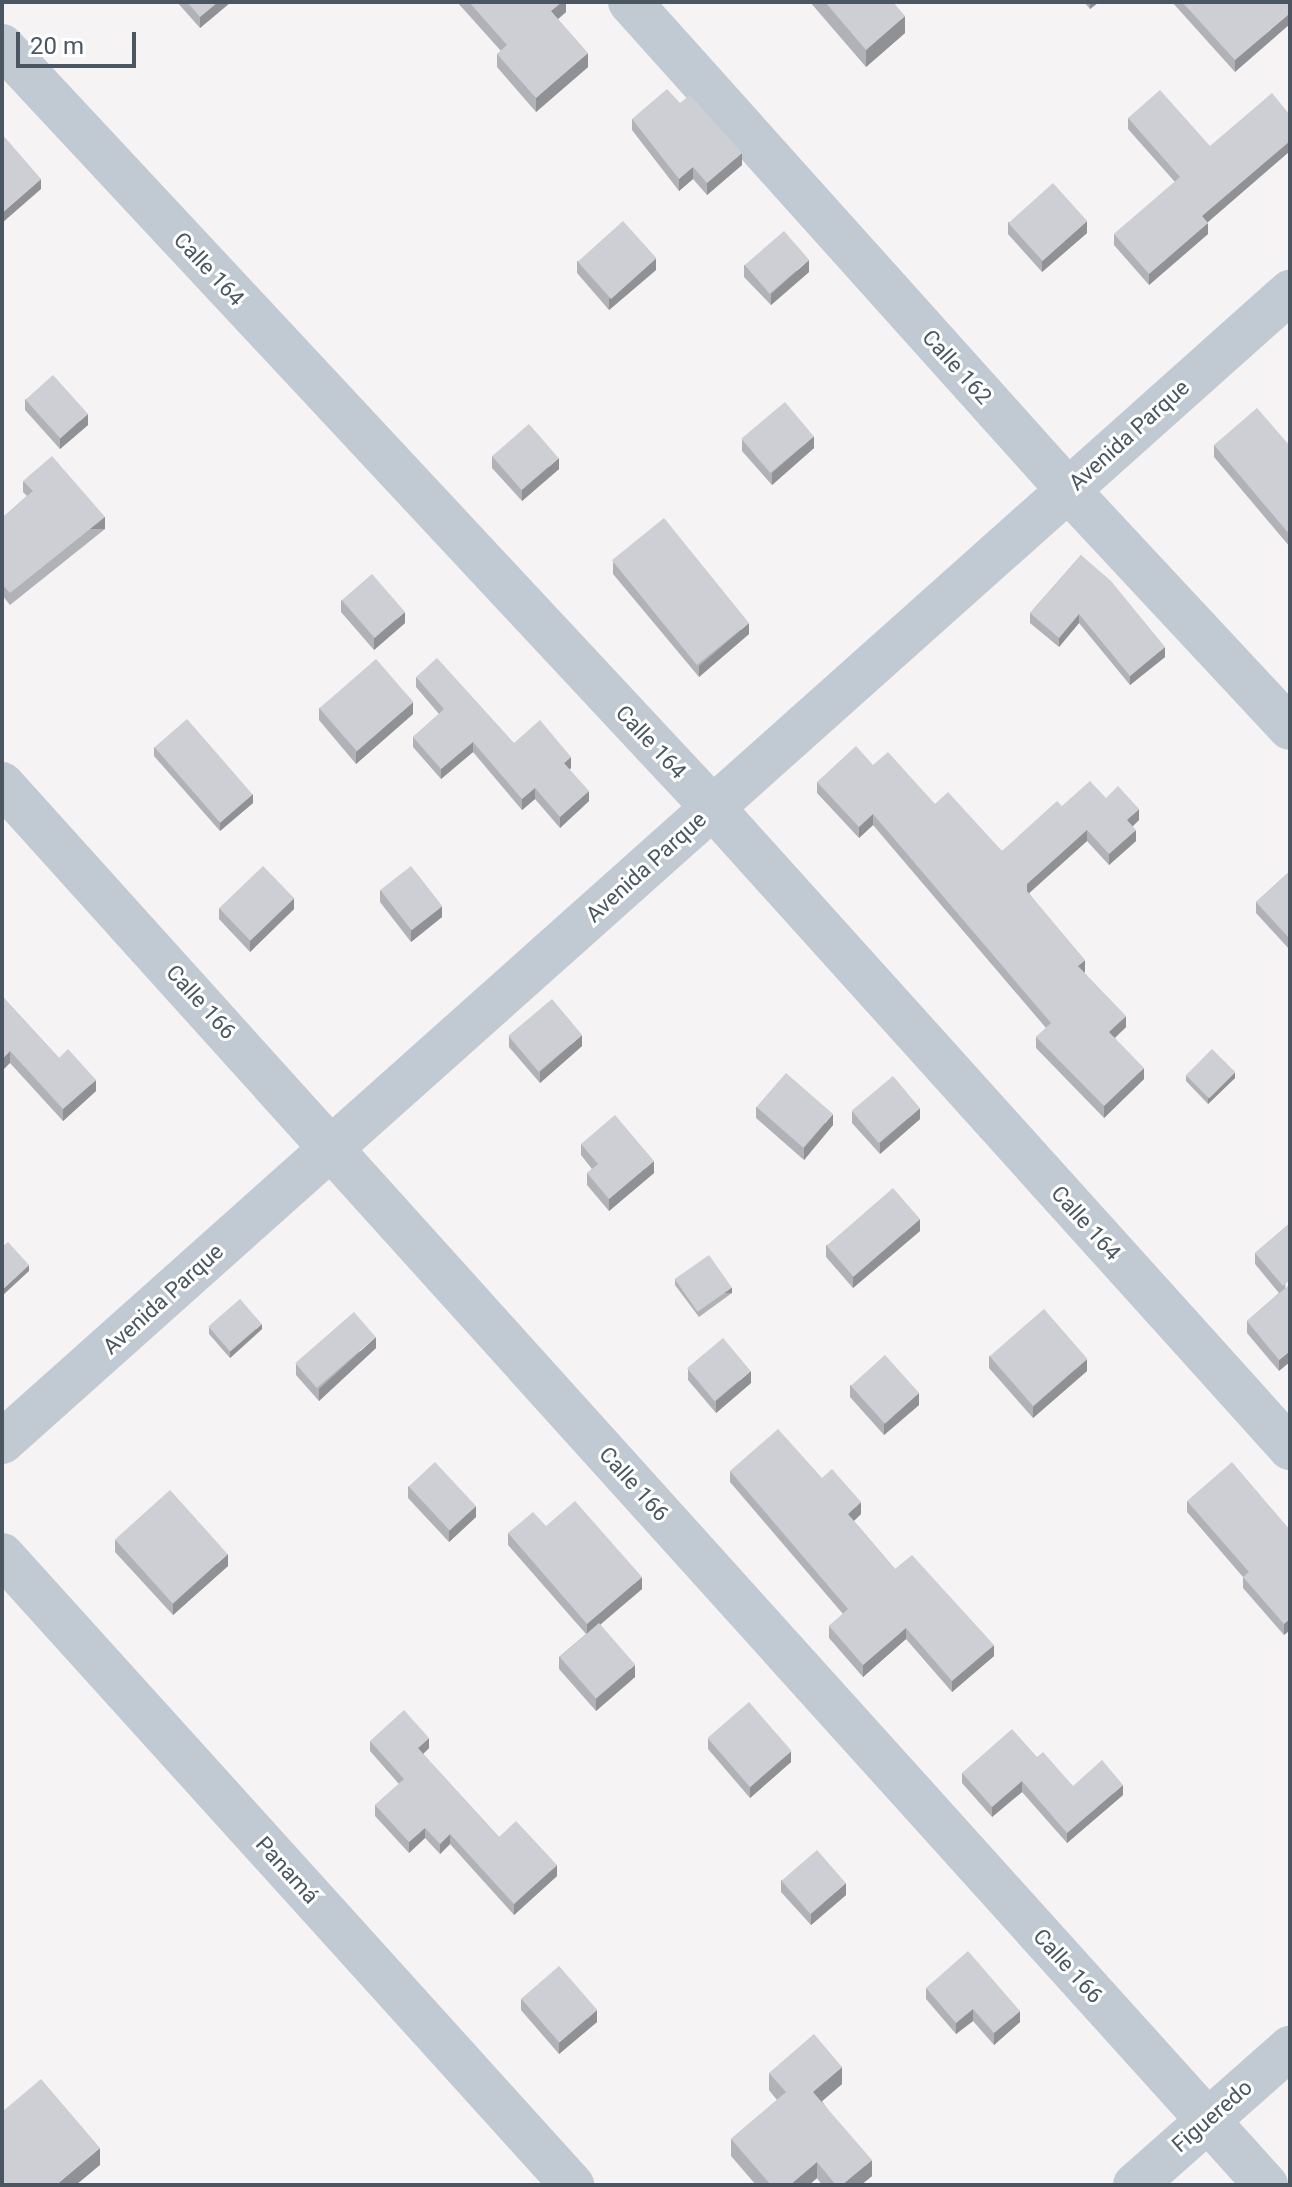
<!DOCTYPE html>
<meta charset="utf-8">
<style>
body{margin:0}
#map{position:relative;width:1292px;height:2187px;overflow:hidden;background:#f5f3f3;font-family:Roboto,sans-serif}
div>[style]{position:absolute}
.minor>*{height:44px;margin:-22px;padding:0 22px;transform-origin:22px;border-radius:22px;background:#c1cad2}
.wall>*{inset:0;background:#b0b2b7}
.shaded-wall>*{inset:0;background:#909195;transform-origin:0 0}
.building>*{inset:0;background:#cdcfd5;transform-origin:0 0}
span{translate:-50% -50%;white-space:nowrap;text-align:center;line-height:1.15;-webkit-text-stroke:6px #fff;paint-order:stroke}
.street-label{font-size:22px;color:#4a5661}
.frame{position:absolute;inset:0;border:4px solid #4a5661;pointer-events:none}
.scale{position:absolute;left:16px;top:32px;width:120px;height:36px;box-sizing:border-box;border:4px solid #4a5661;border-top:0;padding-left:10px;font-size:24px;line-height:28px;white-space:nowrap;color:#4a5661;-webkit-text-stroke:6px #fff;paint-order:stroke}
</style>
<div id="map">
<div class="minor">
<i style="left:630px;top:2px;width:656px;rotate:48.09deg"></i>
<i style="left:1068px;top:490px;width:325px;rotate:47deg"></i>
<i style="left:2px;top:46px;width:1042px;rotate:46.98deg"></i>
<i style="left:713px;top:808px;width:862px;rotate:47.96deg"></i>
<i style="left:2px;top:784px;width:1887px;rotate:47.94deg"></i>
<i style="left:2px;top:1442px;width:1727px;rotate:-41.76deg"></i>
<i style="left:2px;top:1555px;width:850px;rotate:47.86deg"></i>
<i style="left:1135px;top:2185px;width:207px;rotate:-41.5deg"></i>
</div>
<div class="wall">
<i style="clip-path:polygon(177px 2px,231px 2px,200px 28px)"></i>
<i style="clip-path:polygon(457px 2px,566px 2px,566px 12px,558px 19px,588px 67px,536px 112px,497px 67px,497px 54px,501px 51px)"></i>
<i style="clip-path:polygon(810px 2px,893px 2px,905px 33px,866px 67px)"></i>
<i style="clip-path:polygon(1084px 2px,1099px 2px,1090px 9px)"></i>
<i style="clip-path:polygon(1172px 2px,1290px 2px,1235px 72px)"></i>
<i style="clip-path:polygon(680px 103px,742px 165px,707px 195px,693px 179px,679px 191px,632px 130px,632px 119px)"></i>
<i style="clip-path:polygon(1290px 115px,1290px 151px,1207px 223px,1208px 234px,1149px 285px,1114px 245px,1114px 234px,1175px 182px,1128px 129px,1128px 118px,1210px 146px)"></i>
<i style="clip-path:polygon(1008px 222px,1087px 233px,1042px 272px,1008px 234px)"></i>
<i style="clip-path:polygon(577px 261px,656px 270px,609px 310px,577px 273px)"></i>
<i style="clip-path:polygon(744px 265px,809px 272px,771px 305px,744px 277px)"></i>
<i style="clip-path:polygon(25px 399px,88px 425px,60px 449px,25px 410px)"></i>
<i style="clip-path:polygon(742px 439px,814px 448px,772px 485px,742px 451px)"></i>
<i style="clip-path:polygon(1214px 445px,1290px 446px,1290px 547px,1214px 457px)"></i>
<i style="clip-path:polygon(492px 456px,559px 469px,522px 501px,492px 468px)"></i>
<i style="clip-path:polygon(23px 481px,105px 529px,10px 605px,2px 595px,2px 518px,27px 496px,23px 492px)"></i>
<i style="clip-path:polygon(1081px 555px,1165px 657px,1130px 685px,1079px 623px,1059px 647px,1030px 623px,1030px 613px)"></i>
<i style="clip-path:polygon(613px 562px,749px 634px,699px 677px,613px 574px)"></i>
<i style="clip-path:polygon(341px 600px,405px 623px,374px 650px,341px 612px)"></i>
<i style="clip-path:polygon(416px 677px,514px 743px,571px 768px,569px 769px,589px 801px,560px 828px,535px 799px,522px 810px,473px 752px,441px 779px,413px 747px,413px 737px,439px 714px,416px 687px)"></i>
<i style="clip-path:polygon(319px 708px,413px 714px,356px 764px,319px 720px)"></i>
<i style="clip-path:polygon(154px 747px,253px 803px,220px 831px,154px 756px)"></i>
<i style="clip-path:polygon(873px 765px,935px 804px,1002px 851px,1062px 806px,1106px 798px,1139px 820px,1132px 826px,1136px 841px,1109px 865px,1087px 841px,1029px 893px,1085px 972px,1084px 973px,1126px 1027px,1115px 1038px,1144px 1079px,1104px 1118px,1036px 1048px,1036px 1037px,1046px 1028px,873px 825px,859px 838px,817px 793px,817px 782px)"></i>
<i style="clip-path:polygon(1290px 871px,1290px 950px,1256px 913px,1256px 902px)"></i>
<i style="clip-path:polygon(380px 890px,442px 917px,411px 942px,380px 902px)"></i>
<i style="clip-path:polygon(219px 908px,294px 909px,250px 952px,219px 919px)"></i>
<i style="clip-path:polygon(2px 996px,59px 1058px,96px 1091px,63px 1121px,10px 1063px)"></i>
<i style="clip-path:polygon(509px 1036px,582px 1046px,540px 1083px,509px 1047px)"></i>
<i style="clip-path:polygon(1186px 1075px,1235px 1078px,1208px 1104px,1186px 1081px)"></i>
<i style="clip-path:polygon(756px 1107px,833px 1125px,804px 1160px,756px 1118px)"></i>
<i style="clip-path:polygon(852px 1111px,920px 1119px,880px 1154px,852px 1123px)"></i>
<i style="clip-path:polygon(581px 1144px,654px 1173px,609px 1211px,587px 1185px,587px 1173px,592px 1169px,581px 1155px)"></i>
<i style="clip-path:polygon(1290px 1223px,1279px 1371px,1247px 1333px,1247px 1321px,1279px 1293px,1255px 1264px,1255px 1253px)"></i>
<i style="clip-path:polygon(920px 1231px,853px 1288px,826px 1257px,826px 1245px)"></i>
<i style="clip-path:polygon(675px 1279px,732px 1293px,699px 1317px,675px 1285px)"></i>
<i style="clip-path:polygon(209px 1328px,262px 1329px,230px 1358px,209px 1334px)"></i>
<i style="clip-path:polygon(376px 1348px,319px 1401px,296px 1375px,296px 1364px)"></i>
<i style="clip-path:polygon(989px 1356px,1087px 1371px,1033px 1418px,989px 1368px)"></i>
<i style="clip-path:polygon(688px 1369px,751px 1383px,716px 1413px,688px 1380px)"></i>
<i style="clip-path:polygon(850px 1385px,919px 1405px,884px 1435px,850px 1397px)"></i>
<i style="clip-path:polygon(730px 1471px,822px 1478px,861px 1514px,854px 1521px,895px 1569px,994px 1656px,952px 1692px,906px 1639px,863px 1677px,829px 1638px,829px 1626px,843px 1614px,730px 1482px)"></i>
<i style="clip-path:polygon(408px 1486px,476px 1517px,449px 1542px,408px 1498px)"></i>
<i style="clip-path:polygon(1187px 1501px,1290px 1530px,1290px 1630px,1284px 1635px,1243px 1588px,1243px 1577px,1187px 1512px)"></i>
<i style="clip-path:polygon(546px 1526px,642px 1589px,600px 1624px,635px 1677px,596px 1711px,559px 1669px,559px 1657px,586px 1634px,508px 1545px,508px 1533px)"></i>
<i style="clip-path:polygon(115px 1540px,228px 1566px,173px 1615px,115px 1552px)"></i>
<i style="clip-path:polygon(708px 1738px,791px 1762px,750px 1798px,708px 1749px)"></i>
<i style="clip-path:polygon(370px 1741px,429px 1748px,423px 1754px,499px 1837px,557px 1876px,514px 1915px,450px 1844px,440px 1854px,425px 1838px,409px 1853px,375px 1816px,375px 1805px,399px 1784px,370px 1751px)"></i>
<i style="clip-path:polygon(1037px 1757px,1073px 1786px,1123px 1795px,1067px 1843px,1022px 1792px,992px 1817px,962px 1783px,962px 1773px)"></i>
<i style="clip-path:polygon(781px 1880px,846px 1895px,811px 1925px,781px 1892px)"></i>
<i style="clip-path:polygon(926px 1988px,1020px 2022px,994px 2045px,973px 2021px,956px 2034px,926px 1999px)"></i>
<i style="clip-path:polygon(521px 1999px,597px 2022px,559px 2054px,521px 2010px)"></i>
<i style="clip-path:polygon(769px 2073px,842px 2084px,822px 2101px,872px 2176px,861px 2185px,822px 2185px,817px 2178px,809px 2185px,756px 2185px,731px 2156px,731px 2139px,777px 2100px,769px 2090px)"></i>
</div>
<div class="shaded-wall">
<i style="clip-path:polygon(218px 2px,231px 2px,200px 28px,200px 17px)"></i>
<i style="clip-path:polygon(562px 2px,566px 2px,566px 12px,551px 25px,551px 11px)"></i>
<i style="clip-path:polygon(1090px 2px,1099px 2px,1090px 9px)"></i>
<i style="clip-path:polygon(1290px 13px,1290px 24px,1235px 72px,1235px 60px)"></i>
<i style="clip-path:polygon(905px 16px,905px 33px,866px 67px,866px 50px)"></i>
<i style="clip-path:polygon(588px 53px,588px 67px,536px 112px,536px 98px)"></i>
<i style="clip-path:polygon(1290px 141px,1290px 151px,1202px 227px,1202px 216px)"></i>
<i style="clip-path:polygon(742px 153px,742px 165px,707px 195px,707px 183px)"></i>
<i style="clip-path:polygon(693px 167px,693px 179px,679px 191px,679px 179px)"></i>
<i style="clip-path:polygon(41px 179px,41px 189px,2px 223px,2px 213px)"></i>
<i style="clip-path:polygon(1087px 221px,1087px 233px,1042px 272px,1042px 261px)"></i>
<i style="clip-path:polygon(1208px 223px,1208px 234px,1149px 285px,1149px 274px)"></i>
<i style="clip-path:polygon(656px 258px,656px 270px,609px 310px,609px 299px)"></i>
<i style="clip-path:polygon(809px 260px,809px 272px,771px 305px,771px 294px)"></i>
<i style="clip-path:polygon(88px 414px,88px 425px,60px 449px,60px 438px)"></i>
<i style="clip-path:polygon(814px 436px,814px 448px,772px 485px,772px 473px)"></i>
<i style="clip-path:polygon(559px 458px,559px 469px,522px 501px,522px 490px)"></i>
<i style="left:105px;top:517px;width:12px;height:122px;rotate:90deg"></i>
<i style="clip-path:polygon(405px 612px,405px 623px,374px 650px,374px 638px)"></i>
<i style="clip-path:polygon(1079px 614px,1079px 623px,1059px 647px,1059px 638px)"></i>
<i style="clip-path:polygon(749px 623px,749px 634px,699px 677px,699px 666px)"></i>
<i style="clip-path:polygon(1165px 647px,1165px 657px,1130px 685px,1130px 676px)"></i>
<i style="clip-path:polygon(413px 702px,413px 714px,356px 764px,356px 752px)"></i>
<i style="clip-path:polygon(473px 742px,473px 752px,441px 779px,441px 769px)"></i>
<i style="clip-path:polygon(571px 757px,571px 768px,564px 774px,564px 763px)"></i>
<i style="clip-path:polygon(535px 788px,535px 799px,522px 810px,522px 799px)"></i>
<i style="clip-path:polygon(589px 791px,589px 801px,560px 828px,560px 817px)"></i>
<i style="clip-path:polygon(253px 794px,253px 803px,220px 831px,220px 822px)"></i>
<i style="clip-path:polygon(1139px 809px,1139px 820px,1127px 832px,1127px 820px)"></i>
<i style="clip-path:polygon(873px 814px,873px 825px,859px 838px,859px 827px)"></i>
<i style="clip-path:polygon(1087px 830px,1087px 841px,1027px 895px,1027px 884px)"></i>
<i style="clip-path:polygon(1136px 830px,1136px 841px,1109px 865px,1109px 854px)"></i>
<i style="clip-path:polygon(294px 898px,294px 909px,250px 952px,250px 940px)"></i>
<i style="clip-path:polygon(442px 906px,442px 917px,411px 942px,411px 930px)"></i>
<i style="clip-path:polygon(1085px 960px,1085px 972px,1078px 978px,1078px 966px)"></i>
<i style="clip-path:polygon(1126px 1016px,1126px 1027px,1109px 1043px,1109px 1032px)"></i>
<i style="clip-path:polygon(582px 1035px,582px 1046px,540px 1083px,540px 1072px)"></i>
<i style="clip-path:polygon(10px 1051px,10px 1063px,2px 1071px,2px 1059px)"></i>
<i style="clip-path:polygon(1144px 1068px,1144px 1079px,1104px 1118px,1104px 1106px)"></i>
<i style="clip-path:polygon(1235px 1072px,1235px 1078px,1208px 1104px,1208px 1098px)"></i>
<i style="clip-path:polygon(96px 1080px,96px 1091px,63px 1121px,63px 1109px)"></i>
<i style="clip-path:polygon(920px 1108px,920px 1119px,880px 1154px,880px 1143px)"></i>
<i style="clip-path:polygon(833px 1114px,833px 1125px,804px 1160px,804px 1148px)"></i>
<i style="clip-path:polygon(654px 1161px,654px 1173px,609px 1211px,609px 1199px)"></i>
<i style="clip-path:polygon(920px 1219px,920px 1231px,853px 1288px,853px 1277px)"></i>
<i style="clip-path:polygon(29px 1265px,29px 1271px,2px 1296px,2px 1290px)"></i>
<i style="left:732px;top:1288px;width:5px;height:41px;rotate:90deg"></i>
<i style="clip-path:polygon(262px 1324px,262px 1329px,230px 1358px,230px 1352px)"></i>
<i style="clip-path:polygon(376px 1337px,376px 1348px,319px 1401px,319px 1389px)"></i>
<i style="clip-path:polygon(1290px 1351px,1290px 1362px,1279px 1371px,1279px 1360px)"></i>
<i style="clip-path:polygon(1087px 1359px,1087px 1371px,1033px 1418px,1033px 1407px)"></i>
<i style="clip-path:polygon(751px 1371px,751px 1383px,716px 1413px,716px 1401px)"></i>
<i style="clip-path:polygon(919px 1393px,919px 1405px,884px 1435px,884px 1423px)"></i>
<i style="clip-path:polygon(861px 1502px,861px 1514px,848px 1526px,848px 1514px)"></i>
<i style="clip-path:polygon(476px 1506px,476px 1517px,449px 1542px,449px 1531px)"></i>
<i style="clip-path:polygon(228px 1554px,228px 1566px,173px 1615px,173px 1604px)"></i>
<i style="clip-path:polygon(642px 1577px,642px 1589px,587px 1636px,587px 1624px)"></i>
<i style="clip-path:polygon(1290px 1619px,1290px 1630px,1284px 1635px,1284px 1624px)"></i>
<i style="clip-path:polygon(906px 1628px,906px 1639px,863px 1677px,863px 1665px)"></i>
<i style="clip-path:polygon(994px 1645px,994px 1656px,952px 1692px,952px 1681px)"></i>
<i style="clip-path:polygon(635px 1665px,635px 1677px,596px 1711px,596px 1699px)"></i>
<i style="clip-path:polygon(429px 1738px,429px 1748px,418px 1759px,418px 1748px)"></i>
<i style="clip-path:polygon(791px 1751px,791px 1762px,750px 1798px,750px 1786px)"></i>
<i style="clip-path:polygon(1022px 1781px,1022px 1792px,992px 1817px,992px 1807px)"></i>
<i style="clip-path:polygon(1123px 1785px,1123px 1795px,1067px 1843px,1067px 1833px)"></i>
<i style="clip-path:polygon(425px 1828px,425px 1838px,409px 1853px,409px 1842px)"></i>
<i style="clip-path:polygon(450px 1834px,450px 1844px,440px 1854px,440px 1844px)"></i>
<i style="clip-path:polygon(557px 1865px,557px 1876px,514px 1915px,514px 1904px)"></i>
<i style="clip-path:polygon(846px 1883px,846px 1895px,811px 1925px,811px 1914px)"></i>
<i style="clip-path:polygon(973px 2009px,973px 2021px,956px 2034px,956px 2023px)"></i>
<i style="clip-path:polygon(597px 2010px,597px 2022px,559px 2054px,559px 2043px)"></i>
<i style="clip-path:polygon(1020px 2011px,1020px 2022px,994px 2045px,994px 2033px)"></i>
<i style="clip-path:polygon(842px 2067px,842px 2084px,813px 2109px,813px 2092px)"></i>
<i style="clip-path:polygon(100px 2148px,100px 2165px,76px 2185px,56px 2185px)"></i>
<i style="clip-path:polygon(872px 2160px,872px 2176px,861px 2185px,842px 2185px)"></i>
<i style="clip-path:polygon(817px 2162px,817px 2178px,809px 2185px,790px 2185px)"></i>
</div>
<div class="building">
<i style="clip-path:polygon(187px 2px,218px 2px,200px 17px)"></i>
<i style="clip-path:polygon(469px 2px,562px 2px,551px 11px,588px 53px,536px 98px,497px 54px,507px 45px)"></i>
<i style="clip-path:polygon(825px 2px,893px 2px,905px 16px,866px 50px)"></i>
<i style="clip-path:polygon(1182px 2px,1290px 2px,1290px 13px,1235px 60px)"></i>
<i style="clip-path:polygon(667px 89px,680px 103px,690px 95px,742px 153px,707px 183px,693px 167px,679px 179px,632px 119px)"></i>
<i style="clip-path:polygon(1160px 90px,1210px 146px,1272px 93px,1290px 115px,1290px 141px,1202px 216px,1208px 223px,1149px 274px,1114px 234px,1180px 177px,1128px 118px)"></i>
<i style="clip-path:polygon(2px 134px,41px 179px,2px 213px)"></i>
<i style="left:1053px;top:183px;width:51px;height:60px;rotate:48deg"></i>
<i style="left:623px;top:221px;width:50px;height:61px;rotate:48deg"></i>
<i style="left:784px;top:231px;width:38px;height:52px;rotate:49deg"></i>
<i style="left:53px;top:375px;width:52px;height:37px;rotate:48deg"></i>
<i style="left:785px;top:402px;width:45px;height:57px;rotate:50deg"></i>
<i style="clip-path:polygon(1257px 408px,1290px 446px,1290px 535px,1214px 445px)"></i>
<i style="left:529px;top:424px;width:45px;height:49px;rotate:49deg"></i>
<i style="clip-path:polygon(52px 456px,105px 517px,10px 593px,2px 584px,2px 518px,33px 491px,23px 481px)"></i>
<i style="left:664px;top:518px;width:135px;height:67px;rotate:51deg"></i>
<i style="clip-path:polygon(1081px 555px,1111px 581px,1165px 647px,1130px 676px,1079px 614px,1059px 638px,1030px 613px)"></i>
<i style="left:372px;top:574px;width:50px;height:40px;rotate:49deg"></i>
<i style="clip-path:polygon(437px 658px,514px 743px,540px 720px,571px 757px,564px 763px,589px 791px,560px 817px,535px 788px,522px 799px,473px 742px,441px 769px,413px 737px,444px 709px,416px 677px)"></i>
<i style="left:376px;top:659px;width:57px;height:75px;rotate:49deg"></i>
<i style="left:187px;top:719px;width:100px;height:43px;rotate:49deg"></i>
<i style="clip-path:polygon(856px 746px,873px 765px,888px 752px,935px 804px,948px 792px,1002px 851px,1057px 801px,1062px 806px,1090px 781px,1106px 798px,1118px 786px,1139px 809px,1127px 820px,1136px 830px,1109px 854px,1087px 830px,1027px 884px,1027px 891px,1085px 960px,1078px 966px,1126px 1016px,1109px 1032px,1144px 1068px,1104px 1106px,1036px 1037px,1051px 1023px,873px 814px,859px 827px,817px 782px)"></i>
<i style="left:263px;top:866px;width:45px;height:61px;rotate:46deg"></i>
<i style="left:411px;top:866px;width:51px;height:39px;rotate:52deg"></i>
<i style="clip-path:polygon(1290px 871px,1290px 939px,1256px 902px)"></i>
<i style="clip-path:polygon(2px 996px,59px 1058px,68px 1049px,96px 1080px,63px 1109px,10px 1051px,2px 1059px)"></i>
<i style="left:552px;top:999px;width:47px;height:57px;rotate:50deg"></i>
<i style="left:1212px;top:1049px;width:33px;height:37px;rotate:45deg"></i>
<i style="left:786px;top:1073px;width:62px;height:45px;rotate:41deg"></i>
<i style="left:893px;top:1076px;width:42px;height:54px;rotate:50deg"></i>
<i style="clip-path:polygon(615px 1115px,654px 1161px,609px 1199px,587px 1173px,598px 1164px,581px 1144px)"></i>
<i style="left:893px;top:1188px;width:41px;height:88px;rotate:49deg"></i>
<i style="clip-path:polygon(1290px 1223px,1290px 1280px,1283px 1286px,1255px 1253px)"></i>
<i style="clip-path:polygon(8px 1242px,29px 1265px,2px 1290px,2px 1247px)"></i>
<i style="left:709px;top:1255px;width:40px;height:42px;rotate:55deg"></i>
<i style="clip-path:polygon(1290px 1284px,1290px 1351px,1279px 1360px,1247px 1321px)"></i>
<i style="left:240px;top:1299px;width:33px;height:42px;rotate:49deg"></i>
<i style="left:1044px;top:1309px;width:66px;height:72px;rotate:49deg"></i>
<i style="left:354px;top:1312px;width:33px;height:78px;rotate:49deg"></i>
<i style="left:723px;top:1338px;width:43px;height:47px;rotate:50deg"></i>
<i style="left:885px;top:1355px;width:51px;height:46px;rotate:48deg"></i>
<i style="clip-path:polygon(778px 1429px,822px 1478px,832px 1469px,861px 1502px,848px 1514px,895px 1569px,912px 1555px,994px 1645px,952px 1681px,906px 1628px,863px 1665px,829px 1626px,848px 1609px,730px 1471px)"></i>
<i style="left:435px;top:1462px;width:60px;height:36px;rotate:47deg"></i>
<i style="clip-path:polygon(1232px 1462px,1290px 1530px,1290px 1619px,1284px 1624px,1243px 1577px,1249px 1572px,1187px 1501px)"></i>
<i style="left:170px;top:1490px;width:86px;height:74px;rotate:48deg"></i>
<i style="clip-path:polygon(575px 1501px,642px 1577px,587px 1624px,508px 1533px,533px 1512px,546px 1526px)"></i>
<i style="left:599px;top:1623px;width:55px;height:52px;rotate:49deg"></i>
<i style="left:749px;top:1702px;width:65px;height:55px;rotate:49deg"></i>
<i style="clip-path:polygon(404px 1710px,429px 1738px,418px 1748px,499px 1837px,516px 1821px,557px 1865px,514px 1904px,450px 1834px,440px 1844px,425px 1828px,409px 1842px,375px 1805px,404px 1779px,370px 1741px)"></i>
<i style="clip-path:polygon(1012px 1729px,1037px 1757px,1043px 1752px,1073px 1786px,1102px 1760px,1123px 1785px,1067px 1833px,1022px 1781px,992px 1807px,962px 1773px)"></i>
<i style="left:817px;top:1850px;width:44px;height:47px;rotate:49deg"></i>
<i style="clip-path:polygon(968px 1951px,1020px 2011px,994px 2033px,973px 2009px,956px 2023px,926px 1988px)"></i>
<i style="left:559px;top:1966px;width:58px;height:50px;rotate:49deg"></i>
<i style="clip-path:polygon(814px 2034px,842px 2067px,813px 2092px,872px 2160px,842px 2185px,836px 2185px,817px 2162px,790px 2185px,771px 2185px,731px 2139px,786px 2092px,769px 2073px)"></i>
<i style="clip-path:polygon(41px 2079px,100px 2148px,56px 2185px,2px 2185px,2px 2112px)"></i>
</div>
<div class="street-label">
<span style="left:209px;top:269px;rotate:47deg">Calle 164</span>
<span style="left:957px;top:367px;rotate:48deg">Calle 162</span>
<span style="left:1129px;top:435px;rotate:-42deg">Avenida Parque</span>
<span style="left:651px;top:742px;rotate:47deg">Calle 164</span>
<span style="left:646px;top:867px;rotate:-42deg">Avenida Parque</span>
<span style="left:201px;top:1002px;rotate:48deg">Calle 166</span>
<span style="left:1086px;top:1223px;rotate:48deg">Calle 164</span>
<span style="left:163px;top:1299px;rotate:-42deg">Avenida Parque</span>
<span style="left:634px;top:1484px;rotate:48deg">Calle 166</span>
<span style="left:287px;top:1870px;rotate:48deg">Panamá</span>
<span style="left:1068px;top:1966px;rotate:48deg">Calle 166</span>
<span style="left:1212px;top:2116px;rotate:-41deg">Figueredo</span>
</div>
<div class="frame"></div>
<div class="scale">20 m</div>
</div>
